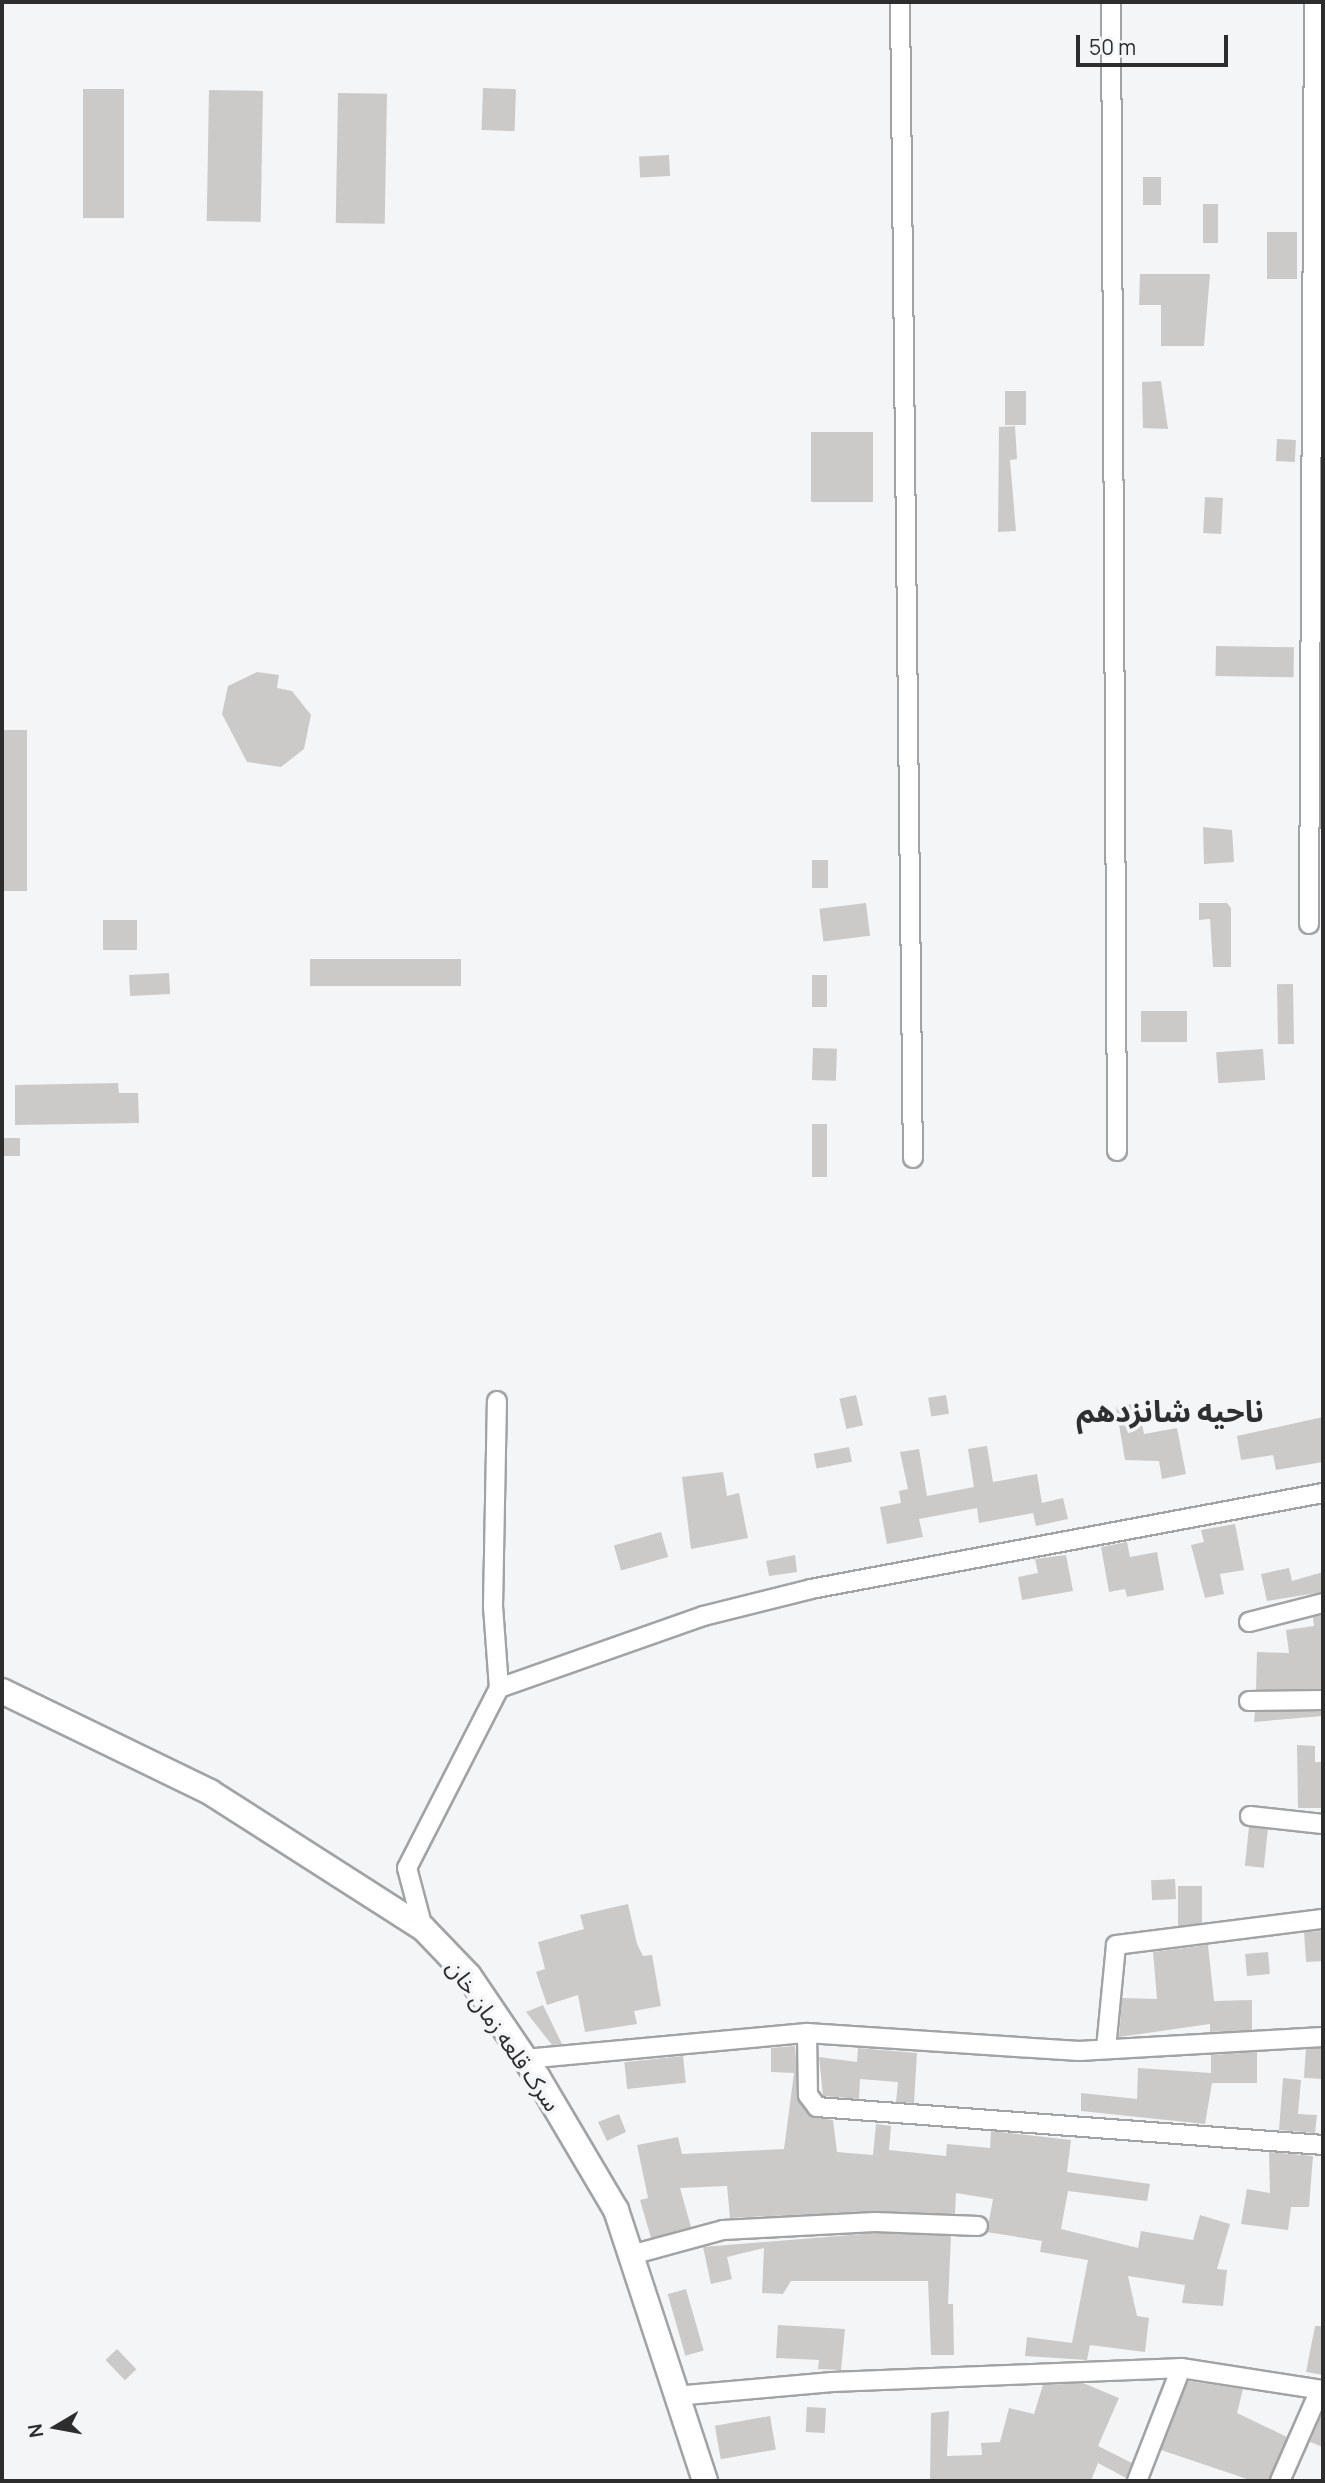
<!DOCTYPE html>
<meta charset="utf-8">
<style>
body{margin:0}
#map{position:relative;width:1325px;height:2483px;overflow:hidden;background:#f4f5f7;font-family:Manrope,"Noto Sans Arabic",sans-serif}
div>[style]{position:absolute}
.building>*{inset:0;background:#cccac8;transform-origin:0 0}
.roads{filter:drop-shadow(2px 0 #a1a3a4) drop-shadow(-2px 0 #a1a3a4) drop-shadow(0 2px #a1a3a4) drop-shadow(0 -2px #a1a3a4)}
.street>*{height:18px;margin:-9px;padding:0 9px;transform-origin:9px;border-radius:9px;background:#fff}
.secondary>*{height:24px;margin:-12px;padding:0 12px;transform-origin:12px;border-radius:12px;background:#fff}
span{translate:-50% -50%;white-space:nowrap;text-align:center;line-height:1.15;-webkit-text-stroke:7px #f4f5f7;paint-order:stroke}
.street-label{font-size:23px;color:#2d2d2e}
.district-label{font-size:30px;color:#2e2f30;font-weight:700}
.frame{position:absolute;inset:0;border:4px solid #2d2d2e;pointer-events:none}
.north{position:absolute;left:21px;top:2392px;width:70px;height:70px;-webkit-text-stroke:5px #f4f5f7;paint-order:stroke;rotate:260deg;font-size:19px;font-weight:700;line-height:28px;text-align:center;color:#2d2d2e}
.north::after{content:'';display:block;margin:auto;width:24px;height:32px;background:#2d2d2e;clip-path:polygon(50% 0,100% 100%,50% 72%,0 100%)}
.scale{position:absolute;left:1076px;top:35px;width:152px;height:32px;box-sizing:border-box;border:4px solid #2d2d2e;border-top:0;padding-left:9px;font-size:21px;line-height:24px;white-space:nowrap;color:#2d2d2e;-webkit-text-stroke:5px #f4f5f7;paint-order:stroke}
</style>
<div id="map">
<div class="building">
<i style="left:483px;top:88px;width:33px;height:42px;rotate:2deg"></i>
<i style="left:83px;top:89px;width:41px;height:129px"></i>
<i style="left:209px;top:90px;width:54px;height:131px;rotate:1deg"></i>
<i style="left:338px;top:93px;width:49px;height:130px;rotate:1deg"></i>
<i style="left:669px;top:155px;width:21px;height:30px;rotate:87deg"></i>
<i style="left:1143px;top:177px;width:18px;height:28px"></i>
<i style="left:1203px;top:204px;width:15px;height:39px"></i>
<i style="left:1267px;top:232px;width:30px;height:47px"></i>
<i style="clip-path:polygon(1140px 274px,1210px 274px,1204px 346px,1161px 346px,1161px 305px,1139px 305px)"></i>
<i style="clip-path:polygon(1161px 381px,1168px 429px,1143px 428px,1142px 382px)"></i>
<i style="left:1005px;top:391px;width:21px;height:34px"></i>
<i style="clip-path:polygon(1015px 426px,1017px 459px,1010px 460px,1016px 531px,998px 532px,999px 427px)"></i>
<i style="left:811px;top:432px;width:62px;height:70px"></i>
<i style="left:1277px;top:439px;width:19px;height:22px;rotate:3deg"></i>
<i style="left:1205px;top:497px;width:18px;height:36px;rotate:3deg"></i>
<i style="left:1216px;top:646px;width:78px;height:30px;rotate:1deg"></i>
<i style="clip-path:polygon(257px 672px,279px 675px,277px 688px,292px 691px,311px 715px,304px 749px,281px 767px,247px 762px,222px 714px,228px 686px)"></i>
<i style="left:2px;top:730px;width:25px;height:161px"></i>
<i style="clip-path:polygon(1203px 827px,1232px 830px,1234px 862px,1204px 864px)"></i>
<i style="left:812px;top:860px;width:16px;height:28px"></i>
<i style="left:866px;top:903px;width:33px;height:47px;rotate:83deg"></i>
<i style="clip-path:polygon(1199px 903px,1227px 903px,1231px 908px,1231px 967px,1213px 967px,1210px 919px,1199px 920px)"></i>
<i style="left:103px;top:920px;width:34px;height:30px"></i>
<i style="left:310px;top:959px;width:151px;height:27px"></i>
<i style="left:169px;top:973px;width:21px;height:40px;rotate:87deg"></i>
<i style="left:812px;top:975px;width:15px;height:32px"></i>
<i style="left:1293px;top:984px;width:60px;height:16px;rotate:89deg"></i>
<i style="left:1141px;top:1011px;width:46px;height:31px"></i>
<i style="left:813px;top:1048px;width:24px;height:32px;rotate:2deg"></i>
<i style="left:1263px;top:1049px;width:31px;height:47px;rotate:86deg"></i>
<i style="clip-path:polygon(118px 1083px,119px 1093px,138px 1093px,139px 1123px,15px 1125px,15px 1085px)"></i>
<i style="left:812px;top:1124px;width:15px;height:53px"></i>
<i style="left:20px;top:1138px;width:18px;height:18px;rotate:90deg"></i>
<i style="left:856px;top:1395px;width:31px;height:17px;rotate:77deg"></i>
<i style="left:946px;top:1395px;width:19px;height:18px;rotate:81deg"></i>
<i style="clip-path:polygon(1138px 1403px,1144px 1434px,1177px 1428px,1186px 1474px,1162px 1479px,1159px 1461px,1125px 1460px,1116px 1407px)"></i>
<i style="clip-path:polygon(1323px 1417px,1323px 1462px,1276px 1470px,1273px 1455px,1241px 1460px,1237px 1436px)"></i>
<i style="clip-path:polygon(987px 1446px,993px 1482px,1037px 1474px,1042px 1503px,1063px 1498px,1068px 1519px,1036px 1526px,1033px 1513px,979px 1523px,977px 1508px,919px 1519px,923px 1537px,887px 1544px,880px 1507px,901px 1503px,899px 1491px,908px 1489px,900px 1452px,919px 1449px,927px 1496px,974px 1487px,968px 1449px)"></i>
<i style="left:849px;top:1447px;width:15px;height:36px;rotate:79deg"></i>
<i style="clip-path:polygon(723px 1472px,727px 1496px,739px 1493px,748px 1538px,691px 1549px,682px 1477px)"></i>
<i style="clip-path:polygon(1235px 1524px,1244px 1570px,1220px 1574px,1224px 1594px,1205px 1598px,1191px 1545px,1204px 1542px,1201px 1530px)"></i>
<i style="left:661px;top:1532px;width:26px;height:49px;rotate:74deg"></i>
<i style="clip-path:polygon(1127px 1542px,1130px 1557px,1157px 1552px,1164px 1590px,1127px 1597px,1125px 1589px,1109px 1592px,1101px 1547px)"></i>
<i style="clip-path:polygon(795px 1555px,797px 1572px,769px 1576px,766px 1561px)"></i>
<i style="clip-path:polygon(1066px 1555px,1073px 1591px,1022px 1600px,1018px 1577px,1038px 1573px,1035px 1559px)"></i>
<i style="clip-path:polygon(1289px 1568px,1292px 1581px,1323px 1572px,1323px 1592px,1267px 1601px,1261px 1574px)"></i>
<i style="clip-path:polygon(1323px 1615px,1323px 1689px,1256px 1690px,1257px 1652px,1289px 1653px,1286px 1630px,1314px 1626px,1313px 1617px)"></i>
<i style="clip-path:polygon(1322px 1711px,1322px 1716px,1254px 1722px,1255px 1712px)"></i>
<i style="clip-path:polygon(1297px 1745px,1315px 1746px,1315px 1762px,1323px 1762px,1323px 1808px,1298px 1808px)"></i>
<i style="left:1249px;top:1827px;width:19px;height:39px;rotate:6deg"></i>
<i style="left:1175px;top:1879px;width:20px;height:24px;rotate:87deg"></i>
<i style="left:1178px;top:1886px;width:24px;height:40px"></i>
<i style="clip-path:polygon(628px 1904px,637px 1944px,643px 1956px,652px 1955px,661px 2006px,634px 2011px,637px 2024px,585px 2032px,578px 1995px,547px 2005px,536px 1972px,545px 1969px,538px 1942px,584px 1929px,580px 1915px)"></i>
<i style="left:1321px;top:1931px;width:30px;height:17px;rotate:86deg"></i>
<i style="clip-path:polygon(1208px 1945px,1214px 2001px,1252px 2000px,1252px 2030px,1210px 2032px,1210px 2024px,1119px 2037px,1122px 1998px,1157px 1999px,1153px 1952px)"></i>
<i style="left:1268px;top:1952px;width:22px;height:23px;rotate:85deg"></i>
<i style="clip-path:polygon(543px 2005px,562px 2044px,552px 2045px,526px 2012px)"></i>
<i style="clip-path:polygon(795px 2046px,799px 2101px,811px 2117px,833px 2120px,837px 2152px,873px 2155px,876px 2124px,891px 2126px,889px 2150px,946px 2156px,947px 2144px,990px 2148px,991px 2131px,1071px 2140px,1067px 2172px,1150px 2184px,1147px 2201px,1068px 2191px,1061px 2229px,1138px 2248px,1141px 2231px,1193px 2240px,1200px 2215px,1230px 2224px,1217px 2269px,1227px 2270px,1223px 2306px,1182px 2303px,1185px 2285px,1128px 2276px,1137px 2316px,1149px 2318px,1145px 2352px,1090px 2345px,1087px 2360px,1025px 2356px,1027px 2337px,1072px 2343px,1088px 2260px,1040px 2252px,1042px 2241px,987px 2232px,993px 2199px,956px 2193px,955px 2214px,874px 2211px,730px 2218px,727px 2186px,680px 2188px,691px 2227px,651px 2238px,640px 2200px,648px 2198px,637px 2145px,678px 2137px,682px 2154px,784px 2149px,794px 2073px,771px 2072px,771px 2048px)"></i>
<i style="clip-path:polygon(858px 2048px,917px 2053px,914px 2103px,896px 2102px,898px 2082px,860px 2079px,859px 2099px,823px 2096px,819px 2057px,857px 2062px)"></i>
<i style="left:1323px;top:2048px;width:31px;height:17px;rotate:94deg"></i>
<i style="clip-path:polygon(1257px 2052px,1257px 2083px,1212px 2083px,1205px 2124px,1081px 2111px,1081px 2093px,1137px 2099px,1138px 2068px,1211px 2073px,1211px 2055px)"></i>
<i style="left:683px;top:2056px;width:27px;height:59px;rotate:84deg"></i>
<i style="clip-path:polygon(1283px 2078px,1301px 2080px,1298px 2114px,1317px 2115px,1315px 2133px,1279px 2130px)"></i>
<i style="clip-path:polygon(619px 2114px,626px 2132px,607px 2141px,598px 2122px)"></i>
<i style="clip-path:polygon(1269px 2152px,1313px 2156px,1309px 2207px,1291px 2207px,1288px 2230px,1241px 2224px,1247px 2189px,1270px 2193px)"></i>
<i style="clip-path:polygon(875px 2233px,951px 2236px,948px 2304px,953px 2304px,954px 2355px,931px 2355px,928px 2281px,791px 2281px,783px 2294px,762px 2293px,764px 2248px,727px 2257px,732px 2279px,711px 2284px,703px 2247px)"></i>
<i style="left:686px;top:2289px;width:64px;height:19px;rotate:74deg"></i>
<i style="clip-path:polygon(778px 2325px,845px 2329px,841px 2370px,818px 2369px,819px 2360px,776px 2358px)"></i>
<i style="clip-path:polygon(1315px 2326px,1323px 2326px,1323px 2375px,1306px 2372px)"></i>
<i style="left:117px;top:2349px;width:28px;height:16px;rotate:46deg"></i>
<i style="clip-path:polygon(1188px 2381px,1243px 2389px,1237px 2413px,1287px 2437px,1269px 2481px,1253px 2481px,1161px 2450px)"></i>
<i style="clip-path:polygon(1083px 2383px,1119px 2398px,1098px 2446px,1132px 2463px,1126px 2478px,1098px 2463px,1091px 2481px,930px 2481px,931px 2413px,949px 2411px,947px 2456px,982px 2455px,981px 2443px,1000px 2442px,1009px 2408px,1034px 2414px,1043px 2385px)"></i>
<i style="left:807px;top:2407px;width:19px;height:25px;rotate:3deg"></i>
<i style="clip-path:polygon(1323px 2411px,1323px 2447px,1310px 2442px)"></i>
<i style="left:770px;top:2416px;width:34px;height:56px;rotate:80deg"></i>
</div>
<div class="roads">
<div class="street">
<i style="left:900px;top:2px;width:1156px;rotate:89.36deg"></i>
<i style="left:1111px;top:2px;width:1149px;rotate:89.7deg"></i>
<i style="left:1309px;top:924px;width:922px;rotate:-89.69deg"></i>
<i style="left:1249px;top:1622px;width:76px;rotate:-14.4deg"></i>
<i style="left:499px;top:1688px;width:216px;rotate:-19.4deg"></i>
<i style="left:703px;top:1616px;width:111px;rotate:-14deg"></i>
<i style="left:811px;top:1589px;width:521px;rotate:-10.62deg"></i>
<i style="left:1249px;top:1701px;width:74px;rotate:-0.8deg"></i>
<i style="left:1250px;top:1816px;width:73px;rotate:6.3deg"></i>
<i style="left:423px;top:1928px;width:62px;rotate:-104.9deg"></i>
<i style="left:407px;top:1868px;width:202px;rotate:-62.9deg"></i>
<i style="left:499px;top:1688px;width:82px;rotate:-94.2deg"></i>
<i style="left:493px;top:1606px;width:205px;rotate:-88.9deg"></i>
<i style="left:807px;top:2033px;width:62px;rotate:89.1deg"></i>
<i style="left:808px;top:2095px;width:15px;rotate:53deg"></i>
<i style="left:817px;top:2107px;width:507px;rotate:4.29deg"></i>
<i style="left:1106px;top:2049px;width:104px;rotate:-84.5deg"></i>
<i style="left:1116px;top:1945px;width:209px;rotate:-7.2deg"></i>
<i style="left:525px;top:2059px;width:283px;rotate:-5.3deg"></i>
<i style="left:807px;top:2033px;width:273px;rotate:3.8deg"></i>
<i style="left:1079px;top:2051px;width:244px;rotate:-3.3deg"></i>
<i style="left:631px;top:2255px;width:95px;rotate:-15.2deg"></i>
<i style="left:723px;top:2230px;width:152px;rotate:-3deg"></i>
<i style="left:875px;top:2222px;width:103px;rotate:2.2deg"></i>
<i style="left:675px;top:2396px;width:158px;rotate:-5.1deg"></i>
<i style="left:832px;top:2382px;width:349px;rotate:-2.3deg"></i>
<i style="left:1181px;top:2368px;width:144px;rotate:8.8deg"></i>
<i style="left:1137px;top:2481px;width:121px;rotate:-68.7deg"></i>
<i style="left:1280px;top:2481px;width:99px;rotate:-66.3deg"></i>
</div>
<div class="secondary">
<i style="left:2px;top:1691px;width:231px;rotate:25.9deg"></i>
<i style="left:210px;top:1792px;width:253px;rotate:32.6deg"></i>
<i style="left:423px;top:1928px;width:66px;rotate:46.2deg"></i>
<i style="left:469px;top:1976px;width:123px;rotate:55.9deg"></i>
<i style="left:538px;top:2078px;width:153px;rotate:59.4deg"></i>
<i style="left:616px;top:2210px;width:285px;rotate:71.8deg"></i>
</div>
</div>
<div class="street-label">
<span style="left:504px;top:2035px;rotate:55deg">سرک قلعه زمان خان</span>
</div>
<div class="district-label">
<span style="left:1170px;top:1411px">ناحیه شانزدهم</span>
</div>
<div class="frame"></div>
<div class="north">N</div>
<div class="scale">50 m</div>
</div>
